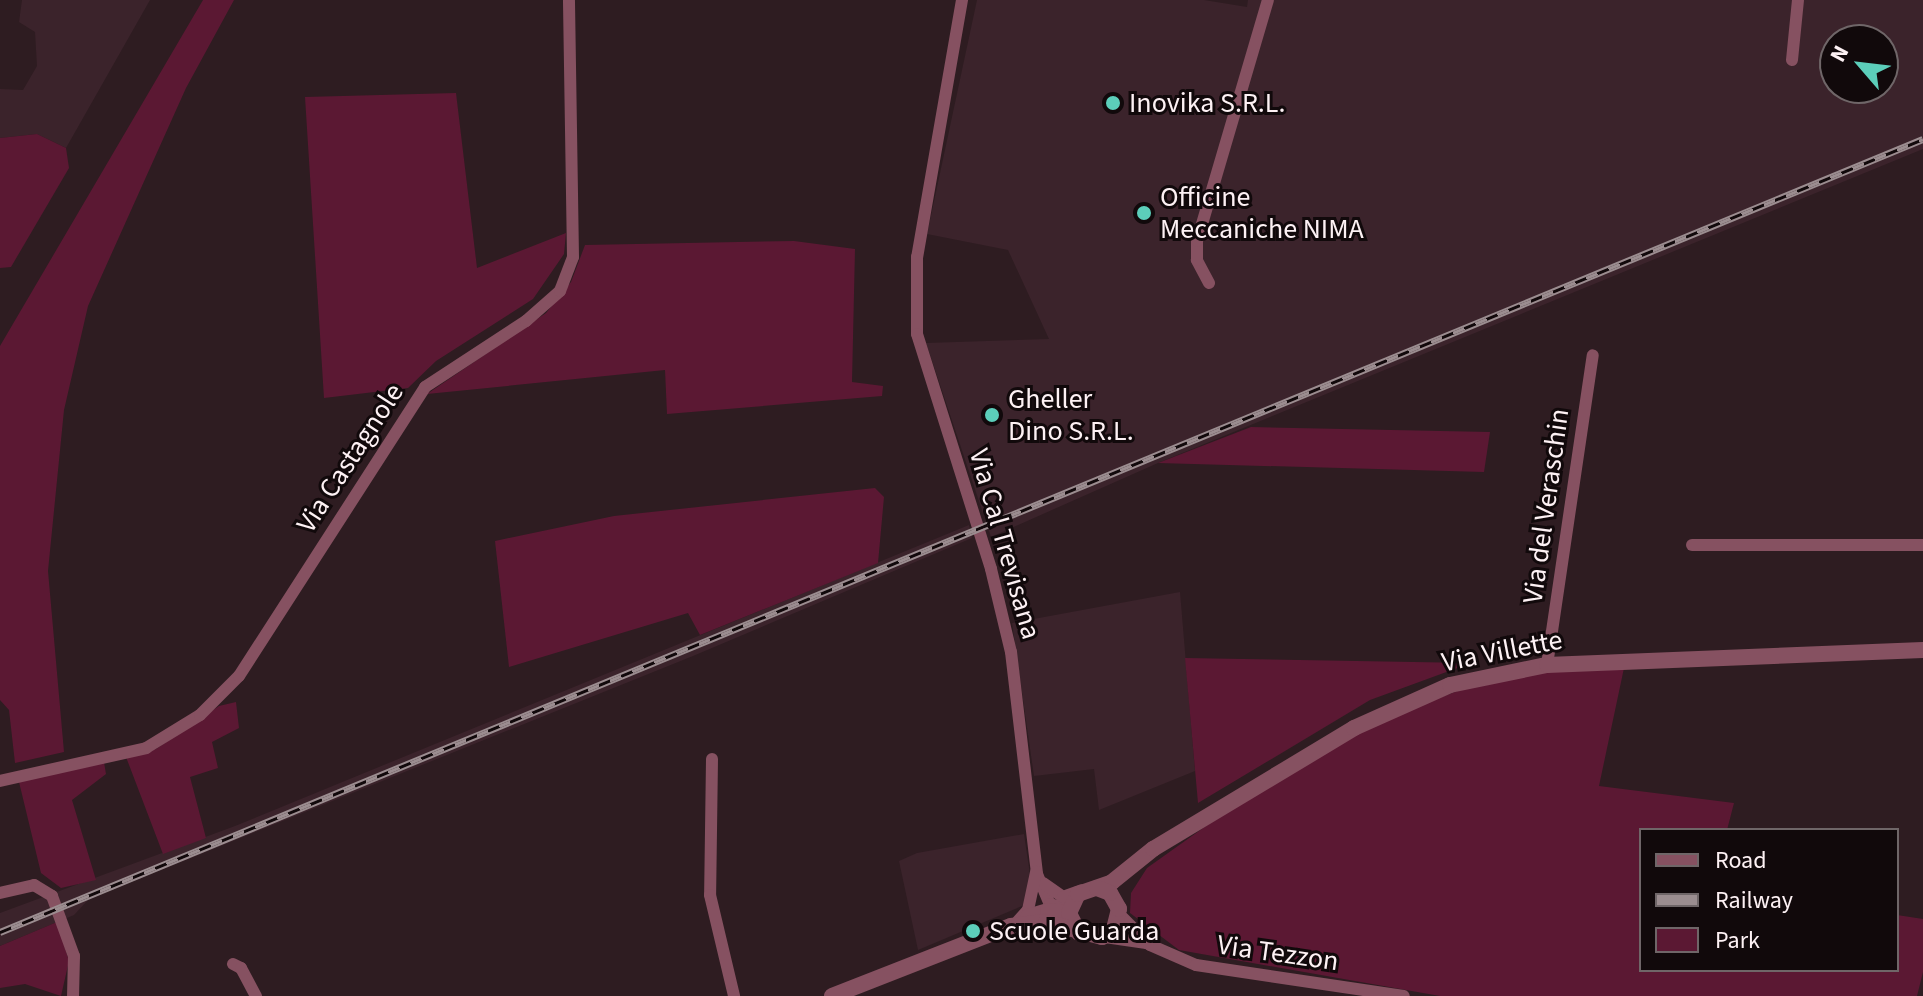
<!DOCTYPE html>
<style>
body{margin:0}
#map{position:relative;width:1923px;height:996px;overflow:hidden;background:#2e1c21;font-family:"Source Sans 3",sans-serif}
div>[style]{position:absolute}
.built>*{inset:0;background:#3b232b}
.green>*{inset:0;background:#5b1833}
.minor>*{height:12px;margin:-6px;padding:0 6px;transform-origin:6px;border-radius:6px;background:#865161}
.tertiary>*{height:16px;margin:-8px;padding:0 8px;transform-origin:8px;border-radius:8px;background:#865161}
.rail>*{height:7px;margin-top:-3.5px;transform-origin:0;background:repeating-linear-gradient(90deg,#11090b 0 12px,#9b8d90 0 24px);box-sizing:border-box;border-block:2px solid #9b8d90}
.dots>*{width:22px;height:22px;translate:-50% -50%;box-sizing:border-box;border:4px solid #11090b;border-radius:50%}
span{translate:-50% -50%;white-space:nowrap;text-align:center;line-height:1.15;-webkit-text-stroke:6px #11090b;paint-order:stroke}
.poi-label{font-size:28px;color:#fdf1f4}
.left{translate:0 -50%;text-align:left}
.street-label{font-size:28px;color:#fdf1f4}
.legend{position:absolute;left:1639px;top:828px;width:260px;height:144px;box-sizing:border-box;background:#11090b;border:2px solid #6f6668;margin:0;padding:10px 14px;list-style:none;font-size:24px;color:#fdf1f4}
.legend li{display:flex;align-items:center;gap:16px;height:40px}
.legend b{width:40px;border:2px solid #6f6668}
.north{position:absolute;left:1819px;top:24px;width:80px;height:80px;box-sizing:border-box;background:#11090b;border:2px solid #6f6668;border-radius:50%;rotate:298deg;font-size:22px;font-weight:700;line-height:32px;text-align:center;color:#fdf1f4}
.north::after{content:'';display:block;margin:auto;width:28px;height:36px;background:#5cceba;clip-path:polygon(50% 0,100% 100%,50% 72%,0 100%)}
</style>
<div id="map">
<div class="built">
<i style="clip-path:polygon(22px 0,150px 0,66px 148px,37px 134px,0 138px,0 89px,23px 90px,37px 66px,35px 32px,19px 22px)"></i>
<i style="clip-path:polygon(evenodd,977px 0,1204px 0,1247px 7px,1248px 0,1923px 0,1923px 149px,1158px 463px,991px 537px,926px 343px,1049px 339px,1008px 250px,927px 234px,977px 0,1835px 40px,1883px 40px,1883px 88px,1835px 88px,1835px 40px)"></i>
<i style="clip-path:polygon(969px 525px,972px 538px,693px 656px,89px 899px,74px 915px,0 946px,0 913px,235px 826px)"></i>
<i style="clip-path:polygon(1180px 592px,1195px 771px,1099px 810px,1094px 769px,1034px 776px,1012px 623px)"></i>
<i style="clip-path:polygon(1024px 834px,1034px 901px,918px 950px,899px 861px,917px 853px)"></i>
</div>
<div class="green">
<i style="clip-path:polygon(203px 0,234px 0,186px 88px,88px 306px,64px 410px,48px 571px,64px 752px,15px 763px,9px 710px,0 700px,0 346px)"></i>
<i style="clip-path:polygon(456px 93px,477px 268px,566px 233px,564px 254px,533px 299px,436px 361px,408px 388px,324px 398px,305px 97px)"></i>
<i style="clip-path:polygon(37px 134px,66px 148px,69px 168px,11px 267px,0 268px,0 138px)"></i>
<i style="clip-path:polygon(794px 241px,855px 249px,852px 382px,883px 386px,882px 396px,667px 414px,665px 370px,427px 394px,546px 313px,571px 282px,585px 245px)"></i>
<i style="clip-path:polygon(1251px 427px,1490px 432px,1484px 472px,1158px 463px)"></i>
<i style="clip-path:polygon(875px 488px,884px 497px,878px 563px,700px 635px,688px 613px,509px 667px,495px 541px,614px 516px)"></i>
<i style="clip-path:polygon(1185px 658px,1471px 663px,1370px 700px,1198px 803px)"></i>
<i style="clip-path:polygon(1624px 668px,1599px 786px,1734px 803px,1727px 830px,1641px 830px,1641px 970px,1897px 970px,1897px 915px,1923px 919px,1923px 972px,1917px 996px,1440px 996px,1179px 950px,1130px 913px,1131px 893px,1147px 868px,1213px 821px,1381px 720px,1468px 687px,1548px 670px)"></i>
<i style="clip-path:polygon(236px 702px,239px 728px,212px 742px,218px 768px,190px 777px,206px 838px,163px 854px,126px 757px,156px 749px,219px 706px)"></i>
<i style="clip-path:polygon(104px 762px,106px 774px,72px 800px,96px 880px,61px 888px,41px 873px,19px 782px)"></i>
<i style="clip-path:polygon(57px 922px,69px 961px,61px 996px,25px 984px,0 988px,0 946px)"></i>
</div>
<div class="minor">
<i style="left:962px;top:0;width:261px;rotate:99.9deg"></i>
<i style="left:917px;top:257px;width:77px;rotate:90deg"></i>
<i style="left:917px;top:334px;width:246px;rotate:72.5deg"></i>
<i style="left:991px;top:569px;width:85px;rotate:76.5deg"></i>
<i style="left:1011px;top:652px;width:224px;rotate:83.3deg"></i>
<i style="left:1037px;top:874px;width:33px;rotate:67deg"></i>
<i style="left:1050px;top:904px;width:15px;rotate:16deg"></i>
<i style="left:1792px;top:60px;width:60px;rotate:-84.3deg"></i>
<i style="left:1209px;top:283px;width:26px;rotate:-118deg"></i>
<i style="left:1197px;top:260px;width:19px;rotate:-90deg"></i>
<i style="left:1197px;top:241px;width:251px;rotate:-73.6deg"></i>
<i style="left:1692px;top:545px;width:231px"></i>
<i style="left:1547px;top:665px;width:313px;rotate:-81.6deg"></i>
<i style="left:712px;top:759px;width:136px;rotate:90.8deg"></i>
<i style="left:710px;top:895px;width:104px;rotate:76.6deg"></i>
<i style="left:0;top:781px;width:150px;rotate:-12.7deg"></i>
<i style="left:146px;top:748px;width:63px;rotate:-31.4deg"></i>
<i style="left:200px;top:715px;width:55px;rotate:-45deg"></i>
<i style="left:239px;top:676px;width:344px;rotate:-57.2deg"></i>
<i style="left:425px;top:387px;width:121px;rotate:-33.2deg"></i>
<i style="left:526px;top:321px;width:45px;rotate:-41.4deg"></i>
<i style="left:560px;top:291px;width:36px;rotate:-69deg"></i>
<i style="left:573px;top:257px;width:257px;rotate:-90.9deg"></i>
<i style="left:1043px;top:883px;width:24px;rotate:35deg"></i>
<i style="left:1063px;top:897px;width:20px;rotate:-20deg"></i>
<i style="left:0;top:893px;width:35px;rotate:-13deg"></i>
<i style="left:34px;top:885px;width:21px;rotate:31deg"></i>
<i style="left:52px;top:896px;width:64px;rotate:69.9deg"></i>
<i style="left:74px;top:956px;width:40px;rotate:91.4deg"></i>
<i style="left:1120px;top:915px;width:42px;rotate:45deg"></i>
<i style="left:1150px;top:945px;width:50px;rotate:23.5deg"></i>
<i style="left:1196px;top:965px;width:210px;rotate:8.5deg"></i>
<i style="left:1018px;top:921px;width:15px;rotate:-48deg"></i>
<i style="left:1028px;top:910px;width:39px;rotate:-78deg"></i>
<i style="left:1105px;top:937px;width:40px;rotate:8.5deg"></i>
<i style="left:233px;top:964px;width:9px;rotate:27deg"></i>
<i style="left:241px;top:968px;width:32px;rotate:62deg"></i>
</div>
<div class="tertiary">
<i style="left:1028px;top:917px;width:21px;rotate:-17deg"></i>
<i style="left:1048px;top:911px;width:21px;rotate:5deg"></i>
<i style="left:1079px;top:933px;width:22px;rotate:-117deg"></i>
<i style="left:1069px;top:913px;width:21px;rotate:-65deg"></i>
<i style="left:1078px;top:894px;width:36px;rotate:-19deg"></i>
<i style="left:1112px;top:882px;width:53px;rotate:-38.8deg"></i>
<i style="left:1153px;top:849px;width:235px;rotate:-31deg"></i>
<i style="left:1354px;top:728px;width:105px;rotate:-24.1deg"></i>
<i style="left:1450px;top:685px;width:99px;rotate:-11.7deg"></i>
<i style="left:1547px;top:665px;width:376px;rotate:-2.3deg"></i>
<i style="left:832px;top:996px;width:192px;rotate:-21.4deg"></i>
<i style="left:1011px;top:926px;width:35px;rotate:-7deg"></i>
<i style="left:1046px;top:922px;width:58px;rotate:15deg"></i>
<i style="left:1102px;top:937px;width:14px;rotate:-34deg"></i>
<i style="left:1114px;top:929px;width:21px;rotate:-76deg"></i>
<i style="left:1119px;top:909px;width:18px;rotate:-119deg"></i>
<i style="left:1110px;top:893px;width:14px;rotate:-159deg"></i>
</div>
<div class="rail">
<i style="left:0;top:932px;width:2080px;rotate:-22.41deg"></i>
</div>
<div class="dots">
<i style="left:1113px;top:103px;background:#5cceba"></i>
<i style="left:1144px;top:213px;background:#5cceba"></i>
<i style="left:992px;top:415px;background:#5cceba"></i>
<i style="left:973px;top:931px;background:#5cceba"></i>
</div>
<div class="poi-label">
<span class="left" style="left:1129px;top:103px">Inovika S.R.L.</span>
<span class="left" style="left:1160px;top:213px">Officine<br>Meccaniche NIMA</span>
<span class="left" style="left:1008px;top:415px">Gheller<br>Dino S.R.L.</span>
<span class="left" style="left:989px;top:931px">Scuole Guarda</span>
</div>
<div class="street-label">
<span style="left:350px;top:458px;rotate:-57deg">Via Castagnole</span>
<span style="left:1546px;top:506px;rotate:-82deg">Via del Veraschin</span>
<span style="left:1005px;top:544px;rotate:74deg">Via Cal Trevisana</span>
<span style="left:1502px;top:651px;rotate:-11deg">Via Villette</span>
<span style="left:1278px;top:953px;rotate:8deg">Via Tezzon</span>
</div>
<ul class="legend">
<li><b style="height:10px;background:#865161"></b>Road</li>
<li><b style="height:10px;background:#9b8d90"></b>Railway</li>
<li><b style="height:22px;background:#5b1833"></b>Park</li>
</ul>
<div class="north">N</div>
</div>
